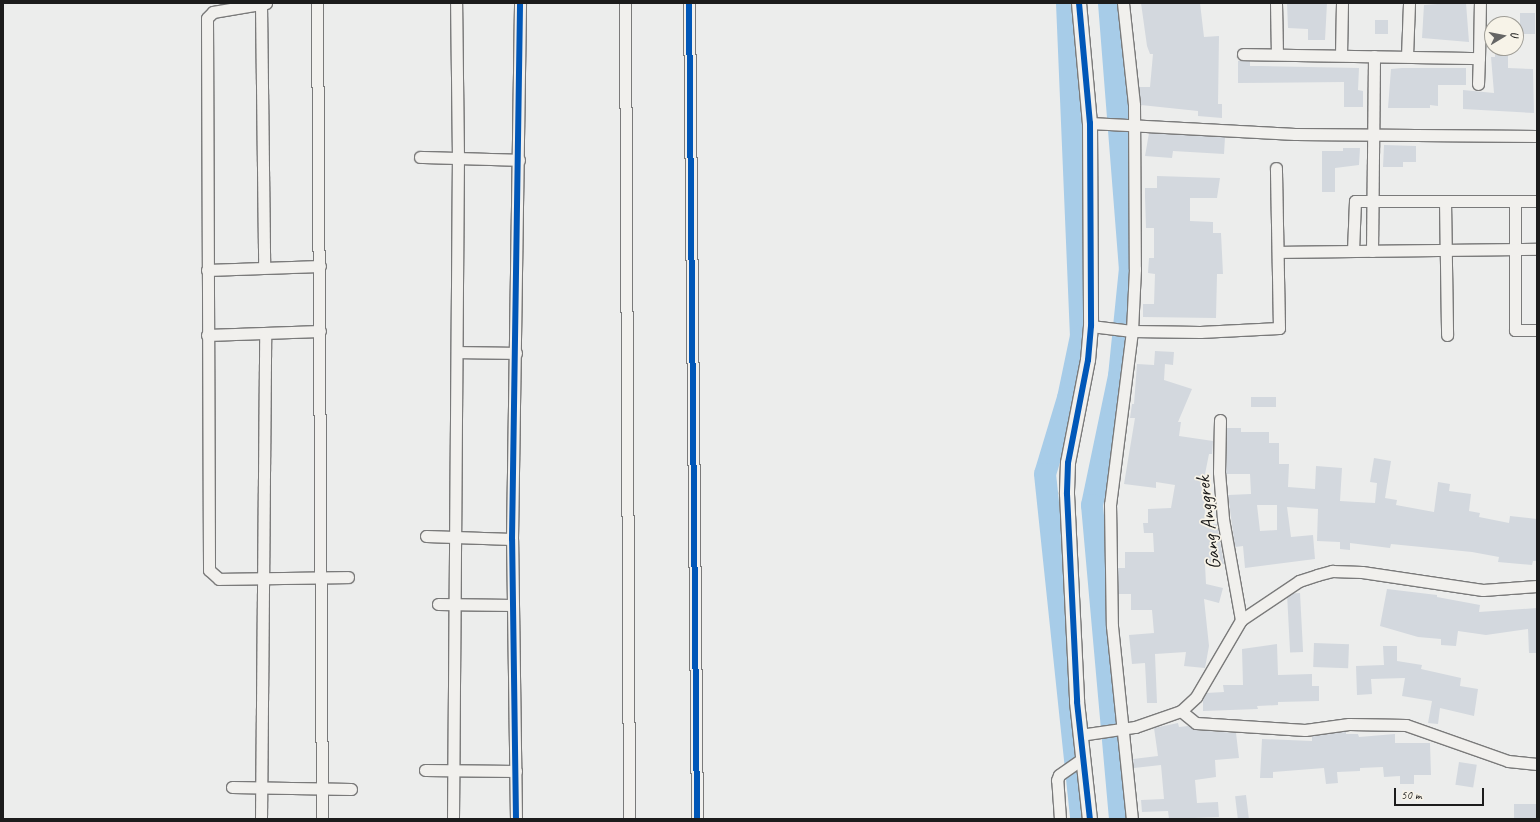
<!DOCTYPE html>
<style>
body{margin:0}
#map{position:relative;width:1540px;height:822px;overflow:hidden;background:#ecedec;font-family:Caveat,sans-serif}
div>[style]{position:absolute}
.river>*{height:22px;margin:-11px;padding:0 11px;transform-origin:11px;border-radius:11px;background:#a7cce8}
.building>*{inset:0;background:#d3d8de;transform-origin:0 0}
.roads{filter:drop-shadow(1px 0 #7a7a7a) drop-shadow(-1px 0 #7a7a7a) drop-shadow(0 1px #7a7a7a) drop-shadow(0 -1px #7a7a7a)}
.minor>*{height:11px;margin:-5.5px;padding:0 5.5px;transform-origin:5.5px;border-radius:5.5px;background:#f1f0ed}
.tertiary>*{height:14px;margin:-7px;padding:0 7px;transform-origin:7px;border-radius:7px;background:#f1f0ed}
.cycleway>*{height:6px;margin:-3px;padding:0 3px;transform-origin:3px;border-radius:3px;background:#0057b8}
span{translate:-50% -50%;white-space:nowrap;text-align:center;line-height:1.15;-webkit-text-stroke:3.5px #f7f3e8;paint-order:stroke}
.street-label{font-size:20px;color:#1c1c1c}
.frame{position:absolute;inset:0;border:4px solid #1c1c1c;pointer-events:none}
.north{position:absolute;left:1484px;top:16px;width:40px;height:40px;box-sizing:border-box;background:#f7f3e8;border:1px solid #9f9d96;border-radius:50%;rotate:80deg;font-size:11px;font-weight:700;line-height:16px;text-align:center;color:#1c1c1c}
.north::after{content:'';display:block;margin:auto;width:14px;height:18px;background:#656565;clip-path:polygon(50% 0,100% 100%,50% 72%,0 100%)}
.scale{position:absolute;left:1394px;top:788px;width:90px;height:18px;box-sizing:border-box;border:2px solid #1c1c1c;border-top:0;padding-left:5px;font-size:12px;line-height:14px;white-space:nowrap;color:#1c1c1c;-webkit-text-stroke:3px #f7f3e8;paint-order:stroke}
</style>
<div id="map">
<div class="river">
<i style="left:1067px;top:3px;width:333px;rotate:87.6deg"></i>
<i style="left:1081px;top:336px;width:63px;rotate:101.8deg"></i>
<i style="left:1068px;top:398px;width:79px;rotate:106.8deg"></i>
<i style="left:1045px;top:474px;width:347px;rotate:84deg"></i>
<i style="left:1109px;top:3px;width:266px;rotate:85.5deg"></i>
<i style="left:1130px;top:268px;width:109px;rotate:95.8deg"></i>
<i style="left:1119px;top:376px;width:132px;rotate:101.8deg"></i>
<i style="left:1092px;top:505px;width:315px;rotate:84.9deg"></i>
</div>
<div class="building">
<i style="clip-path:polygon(1141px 3px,1200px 3px,1204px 37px,1219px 36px,1218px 104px,1222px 104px,1222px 118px,1198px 116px,1198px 111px,1141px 105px,1139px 87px,1150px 87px,1153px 54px,1150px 54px,1147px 46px)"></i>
<i style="clip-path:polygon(1287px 3px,1327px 3px,1325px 40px,1308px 40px,1308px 29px,1288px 28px)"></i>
<i style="clip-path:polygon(1451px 3px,1466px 3px,1469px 42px,1422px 38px,1424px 5px)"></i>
<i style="left:1520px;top:13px;width:15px;height:21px"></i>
<i style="left:1375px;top:20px;width:13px;height:14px"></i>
<i style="clip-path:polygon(1495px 49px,1508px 49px,1508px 68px,1533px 69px,1534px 113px,1463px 109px,1463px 90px,1494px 93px,1491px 57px,1495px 57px)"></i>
<i style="clip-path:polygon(1238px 61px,1250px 61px,1250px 66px,1260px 66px,1359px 68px,1358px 90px,1363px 91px,1363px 107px,1344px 107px,1344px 82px,1238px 83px)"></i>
<i style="clip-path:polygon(1402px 68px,1466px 68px,1466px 85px,1438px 85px,1438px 106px,1430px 105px,1430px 108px,1388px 108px,1391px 69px)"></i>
<i style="clip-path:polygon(1149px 133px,1225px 137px,1224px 154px,1173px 151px,1172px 158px,1145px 156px)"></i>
<i style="clip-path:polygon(1384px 145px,1416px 146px,1416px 162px,1403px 162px,1403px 167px,1383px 167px)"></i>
<i style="clip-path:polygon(1343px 148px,1360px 148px,1359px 165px,1335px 168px,1335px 192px,1322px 192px,1322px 151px,1343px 151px)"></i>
<i style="clip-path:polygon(1157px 176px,1220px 178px,1217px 198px,1190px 198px,1190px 221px,1213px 222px,1213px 233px,1221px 233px,1223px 274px,1217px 274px,1216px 318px,1143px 317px,1143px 304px,1154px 304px,1155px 274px,1148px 273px,1149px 258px,1154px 258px,1154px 228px,1146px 228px,1145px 197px,1145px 188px,1157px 188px)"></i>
<i style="clip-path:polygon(1155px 351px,1174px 352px,1173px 365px,1165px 364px,1164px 380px,1192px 389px,1178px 422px,1181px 422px,1179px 436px,1213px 441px,1212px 454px,1209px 454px,1201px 494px,1206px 494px,1204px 525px,1217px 524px,1224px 564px,1205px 564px,1206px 584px,1223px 588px,1219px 603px,1204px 599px,1209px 646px,1205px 668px,1184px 666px,1186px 652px,1155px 654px,1157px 703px,1147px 703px,1145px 663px,1132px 664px,1129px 635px,1154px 633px,1152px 610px,1131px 610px,1131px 594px,1118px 594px,1118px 568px,1125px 568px,1125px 552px,1154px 552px,1153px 533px,1144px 533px,1143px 523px,1148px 523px,1148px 509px,1171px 508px,1175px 485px,1156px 482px,1156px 488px,1124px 484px,1135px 418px,1130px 418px,1132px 404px,1134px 404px,1137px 364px,1154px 365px)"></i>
<i style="left:1251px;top:397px;width:25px;height:10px"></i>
<i style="clip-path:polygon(evenodd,1227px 428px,1241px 428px,1241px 432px,1269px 432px,1269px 443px,1279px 443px,1279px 464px,1289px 464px,1288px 487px,1315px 489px,1316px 466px,1342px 468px,1340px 501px,1375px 503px,1377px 483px,1370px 482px,1374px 458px,1391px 461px,1385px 498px,1397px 500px,1396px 505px,1434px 512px,1438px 482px,1450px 484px,1449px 491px,1471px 494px,1469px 511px,1480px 513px,1479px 517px,1509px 523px,1510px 516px,1537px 519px,1537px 561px,1533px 561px,1532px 565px,1498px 562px,1499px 557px,1472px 552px,1391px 544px,1390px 548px,1350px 543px,1350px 550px,1340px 549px,1340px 542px,1317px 541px,1318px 509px,1287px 507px,1291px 537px,1313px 535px,1315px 559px,1245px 568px,1243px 546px,1235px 547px,1228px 495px,1251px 494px,1250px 474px,1226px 474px,1227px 428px,1257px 505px,1277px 505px,1277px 530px,1260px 531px,1257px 505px)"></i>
<i style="clip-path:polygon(1387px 589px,1437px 595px,1437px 597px,1480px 605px,1479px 612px,1537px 608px,1537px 653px,1529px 653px,1528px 629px,1486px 635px,1458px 631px,1456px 646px,1441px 645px,1441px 639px,1418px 637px,1380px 626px)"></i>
<i style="left:1300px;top:593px;width:59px;height:13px;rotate:87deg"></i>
<i style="left:1314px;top:643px;width:35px;height:24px;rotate:2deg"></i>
<i style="clip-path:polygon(1277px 644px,1278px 675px,1312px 674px,1312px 686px,1319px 686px,1319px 701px,1278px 702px,1278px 705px,1257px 706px,1258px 709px,1203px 711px,1203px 699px,1206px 693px,1224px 692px,1223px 685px,1243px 685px,1242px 649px)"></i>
<i style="clip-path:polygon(1383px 646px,1397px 646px,1397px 661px,1422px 665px,1421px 669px,1461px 678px,1460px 686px,1478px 689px,1474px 716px,1440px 708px,1438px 724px,1428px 723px,1432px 701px,1402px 696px,1405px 678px,1371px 679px,1372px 694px,1357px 695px,1356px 666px,1384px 665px)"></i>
<i style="clip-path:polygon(1178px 723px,1179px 727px,1188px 726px,1196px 730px,1236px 733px,1239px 758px,1215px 760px,1216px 777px,1195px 780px,1197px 803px,1218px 802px,1219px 817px,1169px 819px,1168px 811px,1142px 812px,1141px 800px,1164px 799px,1161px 765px,1134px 768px,1133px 759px,1158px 756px,1154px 728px)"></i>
<i style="clip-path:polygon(1346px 731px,1346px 734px,1358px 734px,1359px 737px,1395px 734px,1395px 743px,1430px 743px,1431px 775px,1414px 775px,1414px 784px,1400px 784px,1400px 776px,1384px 777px,1383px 767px,1360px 768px,1360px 771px,1337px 772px,1338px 783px,1326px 784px,1324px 768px,1273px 772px,1273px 778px,1260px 778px,1262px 739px,1312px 741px,1312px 736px)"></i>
<i style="left:1459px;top:762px;width:18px;height:23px;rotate:9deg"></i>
<i style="left:1246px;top:795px;width:24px;height:11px;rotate:83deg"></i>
<i style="left:1514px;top:804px;width:23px;height:14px"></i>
</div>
<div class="roads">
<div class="minor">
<i style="left:266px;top:3px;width:54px;rotate:170.4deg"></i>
<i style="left:213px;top:12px;width:8px;rotate:135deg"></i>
<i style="left:207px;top:18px;width:552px;rotate:89.79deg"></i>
<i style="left:209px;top:570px;width:13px;rotate:42deg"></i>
<i style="left:219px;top:579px;width:129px;rotate:-0.9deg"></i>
<i style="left:317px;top:3px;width:816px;rotate:89.65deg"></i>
<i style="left:625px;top:3px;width:816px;rotate:89.72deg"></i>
<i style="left:689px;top:3px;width:816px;rotate:89.44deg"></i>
<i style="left:1123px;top:3px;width:103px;rotate:83.8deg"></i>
<i style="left:1134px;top:105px;width:164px;rotate:89.7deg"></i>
<i style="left:1135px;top:269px;width:62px;rotate:92.8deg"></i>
<i style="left:1132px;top:331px;width:174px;rotate:97.2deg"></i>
<i style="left:1110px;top:504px;width:122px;rotate:89.1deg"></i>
<i style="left:1112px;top:626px;width:194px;rotate:84.1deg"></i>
<i style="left:1276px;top:3px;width:51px;rotate:88.9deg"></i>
<i style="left:261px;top:4px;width:263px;rotate:89.3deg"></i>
<i style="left:1243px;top:54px;width:236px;rotate:1deg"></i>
<i style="left:1479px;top:58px;width:55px;rotate:-89deg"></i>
<i style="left:1341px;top:55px;width:52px;rotate:-88.9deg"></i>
<i style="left:1407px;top:56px;width:53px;rotate:-87.8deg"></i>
<i style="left:1478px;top:84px;width:26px;rotate:-88deg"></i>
<i style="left:1090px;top:123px;width:205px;rotate:3.1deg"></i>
<i style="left:1295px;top:134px;width:242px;rotate:0.5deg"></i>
<i style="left:420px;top:157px;width:99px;rotate:1.7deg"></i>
<i style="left:1445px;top:201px;width:134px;rotate:89.1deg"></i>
<i style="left:1515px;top:201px;width:129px;rotate:90deg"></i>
<i style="left:1515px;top:330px;width:22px"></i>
<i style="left:1353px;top:251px;width:50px;rotate:-87.7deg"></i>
<i style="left:1355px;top:201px;width:182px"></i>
<i style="left:1372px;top:251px;width:195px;rotate:-89.4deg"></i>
<i style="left:1278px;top:252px;width:259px;rotate:-0.7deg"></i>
<i style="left:207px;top:270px;width:113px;rotate:-2deg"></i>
<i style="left:1091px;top:326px;width:41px;rotate:7deg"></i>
<i style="left:1132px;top:331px;width:68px;rotate:0.8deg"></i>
<i style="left:1200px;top:332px;width:79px;rotate:-2.9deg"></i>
<i style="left:1279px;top:328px;width:160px;rotate:-91.1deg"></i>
<i style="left:207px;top:335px;width:113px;rotate:-2deg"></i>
<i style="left:458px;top:352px;width:58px;rotate:1deg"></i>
<i style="left:1220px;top:420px;width:52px;rotate:91.1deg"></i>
<i style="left:1219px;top:472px;width:47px;rotate:85.1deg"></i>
<i style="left:1223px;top:519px;width:103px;rotate:79.9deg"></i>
<i style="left:426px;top:536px;width:86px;rotate:2deg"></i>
<i style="left:438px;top:604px;width:75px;rotate:0.8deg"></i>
<i style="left:1181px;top:711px;width:19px;rotate:39deg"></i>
<i style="left:1196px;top:723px;width:109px;rotate:3.7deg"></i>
<i style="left:1305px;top:730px;width:44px;rotate:-7.8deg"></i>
<i style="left:1349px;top:724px;width:57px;rotate:1deg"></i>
<i style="left:1406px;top:725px;width:108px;rotate:19.4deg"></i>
<i style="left:1508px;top:761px;width:29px;rotate:6deg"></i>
<i style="left:1080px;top:735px;width:56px;rotate:-8.3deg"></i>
<i style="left:1135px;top:727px;width:49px;rotate:-19.2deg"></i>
<i style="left:1181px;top:711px;width:21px;rotate:-43deg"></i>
<i style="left:1196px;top:697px;width:89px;rotate:-59.7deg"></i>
<i style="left:1241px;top:620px;width:70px;rotate:-33.9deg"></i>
<i style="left:1299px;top:581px;width:19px;rotate:-18deg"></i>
<i style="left:1317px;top:575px;width:16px;rotate:-15deg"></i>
<i style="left:1332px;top:571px;width:30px;rotate:2deg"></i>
<i style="left:1362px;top:572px;width:122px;rotate:8.5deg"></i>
<i style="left:1483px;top:590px;width:54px;rotate:-4.2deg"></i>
<i style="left:425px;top:770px;width:91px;rotate:0.6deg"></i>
<i style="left:232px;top:787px;width:119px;rotate:1deg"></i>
<i style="left:261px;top:819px;width:486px;rotate:-89.5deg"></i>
<i style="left:453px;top:819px;width:660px;rotate:-89.57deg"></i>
<i style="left:458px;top:159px;width:156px;rotate:-90.7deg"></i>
<i style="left:516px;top:819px;width:280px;rotate:-90.8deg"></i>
<i style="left:512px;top:539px;width:536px;rotate:-89.14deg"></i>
<i style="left:1060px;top:819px;width:39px;rotate:-94deg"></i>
<i style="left:1057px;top:780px;width:5px;rotate:-68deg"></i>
<i style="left:1059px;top:775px;width:28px;rotate:-35deg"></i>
</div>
<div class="tertiary">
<i style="left:1079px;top:3px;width:121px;rotate:84.8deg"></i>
<i style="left:1090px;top:123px;width:203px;rotate:89.7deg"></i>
<i style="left:1091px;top:326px;width:34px;rotate:95deg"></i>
<i style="left:1088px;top:360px;width:105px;rotate:101deg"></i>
<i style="left:1068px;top:463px;width:31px;rotate:92deg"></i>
<i style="left:1067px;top:494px;width:208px;rotate:87.2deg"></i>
<i style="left:1077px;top:702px;width:118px;rotate:83.7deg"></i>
</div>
</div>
<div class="cycleway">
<i style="left:689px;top:3px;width:816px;rotate:89.44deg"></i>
<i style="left:1079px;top:3px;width:121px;rotate:84.8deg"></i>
<i style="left:1090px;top:123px;width:203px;rotate:89.7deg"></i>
<i style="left:1091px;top:326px;width:34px;rotate:95deg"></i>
<i style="left:1088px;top:360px;width:105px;rotate:101deg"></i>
<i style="left:1068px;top:463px;width:31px;rotate:92deg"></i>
<i style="left:1067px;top:494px;width:208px;rotate:87.2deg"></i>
<i style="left:1077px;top:702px;width:118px;rotate:83.7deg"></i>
<i style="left:516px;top:819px;width:280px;rotate:-90.8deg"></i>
<i style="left:512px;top:539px;width:536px;rotate:-89.14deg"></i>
</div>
<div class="street-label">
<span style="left:1208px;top:523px;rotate:-97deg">Gang Anggrek</span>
</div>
<div class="frame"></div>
<div class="north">U</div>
<div class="scale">50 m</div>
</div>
